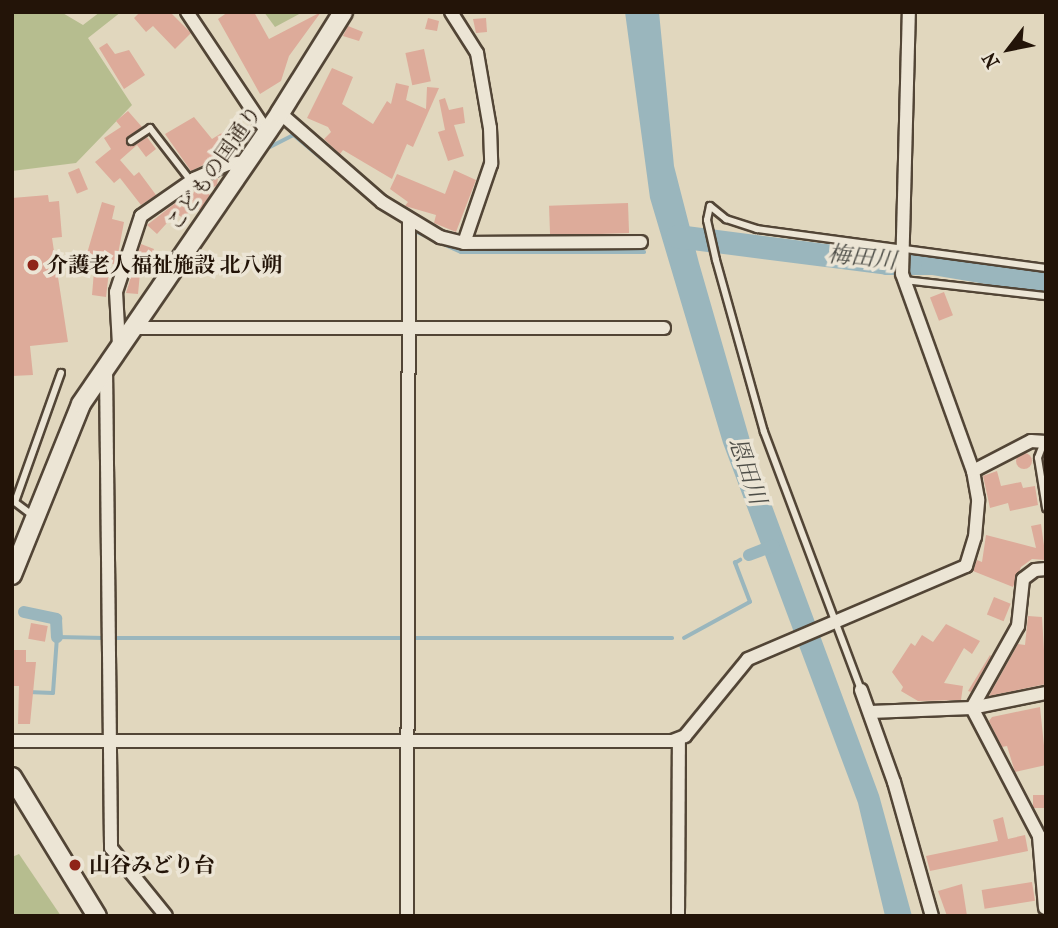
<!DOCTYPE html>
<meta charset="utf-8">
<style>
body{margin:0}
#map{position:relative;width:1058px;height:928px;overflow:hidden;background:#e1d7be;font-family:"IM FELL French Canon","Noto Serif JP",serif}
div>[style]{position:absolute}
.green>*{inset:0;background:#b6bd8f}
.water>*{inset:0;background:#9ab6bd}
.stream>*{height:3.5px;margin:-1.75px;padding:0 1.75px;transform-origin:1.75px;border-radius:1.75px;background:#9ab6bd}
.canal>*{height:12px;margin:-6px;padding:0 6px;transform-origin:6px;border-radius:6px;background:#9ab6bd}
.river>*{height:23px;margin:-11.5px;padding:0 11.5px;transform-origin:11.5px;border-radius:11.5px;background:#9ab6bd}
.building>*{inset:0;background:#ddab9a;transform-origin:0 0}
.round{border-radius:50%}
.roads{filter:drop-shadow(2px 0 #524536) drop-shadow(-2px 0 #524536) drop-shadow(0 2px #524536) drop-shadow(0 -2px #524536)}
.lane>*{height:6px;margin:-3px;padding:0 3px;transform-origin:3px;border-radius:3px;background:#ece5d5}
.street>*{height:12px;margin:-6px;padding:0 6px;transform-origin:6px;border-radius:6px;background:#ece5d5}
.secondary>*{height:18px;margin:-9px;padding:0 9px;transform-origin:9px;border-radius:9px;background:#ece5d5}
.dots>*{width:19px;height:19px;translate:-50% -50%;box-sizing:border-box;border:4px solid #ece5d5;border-radius:50%}
span{translate:-50% -50%;white-space:nowrap;text-align:center;line-height:1.15;-webkit-text-stroke:7px #ece5d5;paint-order:stroke}
.street-label{font-size:21px;color:#231408}
.poi-label{font-size:21px;color:#231408;font-weight:700}
.left{translate:0 -50%;text-align:left}
.water-label{font-size:23px;color:#4d4d47;font-style:italic}
.frame{position:absolute;inset:0;border:14px solid #231408;pointer-events:none}
.north{position:absolute;left:974px;top:14px;width:70px;height:70px;-webkit-text-stroke:5px #ece5d5;paint-order:stroke;rotate:238deg;font-size:19px;font-weight:700;line-height:28px;text-align:center;color:#231408}
.north::after{content:'';display:block;margin:auto;width:24px;height:32px;background:#231408;clip-path:polygon(50% 0,100% 100%,50% 72%,0 100%)}
</style>
<div id="map">
<div class="green">
<i style="clip-path:polygon(12px 12px,61px 12px,83px 25px,100px 12px,121px 12px,88px 38px,132px 105px,76px 163px,12px 171px)"></i>
<i style="clip-path:polygon(264px 12px,303px 12px,275px 27px)"></i>
<i style="clip-path:polygon(19px 854px,61px 916px,12px 916px,12px 857px)"></i>
</div>
<div class="water">
<i style="clip-path:polygon(625px 12px,659px 12px,674px 166px,699px 263px,758px 468px,879px 795px,912px 916px,885px 916px,858px 803px,723px 443px,650px 198px)"></i>
</div>
<div class="stream">
<i style="left:270px;top:147px;width:27px;rotate:-27deg"></i>
<i style="left:294px;top:135px;width:38px;rotate:40deg"></i>
<i style="left:417px;top:232px;width:48px;rotate:24.4deg"></i>
<i style="left:461px;top:252px;width:183px"></i>
<i style="left:115px;top:638px;width:288px"></i>
<i style="left:411px;top:638px;width:261px"></i>
<i style="left:684px;top:638px;width:75px;rotate:-28.6deg"></i>
<i style="left:750px;top:602px;width:42px;rotate:-111deg"></i>
<i style="left:735px;top:563px;width:6px;rotate:-31deg"></i>
<i style="left:28px;top:692px;width:25px;rotate:2deg"></i>
<i style="left:53px;top:693px;width:56px;rotate:-85.9deg"></i>
<i style="left:57px;top:637px;width:47px;rotate:1.2deg"></i>
</div>
<div class="canal">
<i style="left:749px;top:555px;width:26px;rotate:-21deg"></i>
<i style="left:24px;top:612px;width:33px;rotate:12deg"></i>
<i style="left:56px;top:619px;width:18px;rotate:87deg"></i>
</div>
<div class="river">
<i style="left:677px;top:236px;width:212px;rotate:7.3deg"></i>
<i style="left:887px;top:263px;width:45px"></i>
<i style="left:932px;top:263px;width:116px;rotate:9.5deg"></i>
</div>
<div class="building">
<i style="clip-path:polygon(140px 12px,170px 12px,191px 33px,175px 49px,153px 26px,146px 32px,134px 18px)"></i>
<i style="clip-path:polygon(228px 12px,254px 12px,269px 39px,321px 12px,289px 56px,281px 81px,260px 94px,218px 19px)"></i>
<i style="clip-path:polygon(428px 18px,439px 21px,437px 31px,425px 29px)"></i>
<i style="clip-path:polygon(486px 18px,487px 32px,476px 33px,473px 19px)"></i>
<i style="clip-path:polygon(348px 26px,363px 32px,359px 41px,343px 36px)"></i>
<i style="clip-path:polygon(107px 43px,115px 54px,129px 50px,145px 75px,124px 89px,99px 48px)"></i>
<i style="left:424px;top:49px;width:33px;height:19px;rotate:78deg"></i>
<i style="clip-path:polygon(332px 68px,353px 77px,342px 104px,373px 124px,387px 101px,391px 104px,396px 83px,409px 86px,406px 100px,426px 109px,427px 87px,439px 88px,413px 147px,407px 144px,392px 179px,343px 150px,340px 154px,324px 139px,331px 132px,328px 127px,307px 118px)"></i>
<i style="clip-path:polygon(445px 98px,449px 110px,463px 107px,465px 123px,454px 125px,464px 156px,448px 161px,438px 132px,445px 130px,439px 100px)"></i>
<i style="clip-path:polygon(128px 111px,142px 127px,126px 138px,127px 145px,134px 146px,147px 137px,156px 149px,146px 157px,137px 145px,120px 160px,134px 176px,139px 172px,156px 195px,141px 205px,120px 178px,114px 183px,95px 162px,111px 149px,104px 138px,121px 127px,116px 121px)"></i>
<i style="clip-path:polygon(194px 117px,212px 139px,228px 129px,240px 147px,191px 171px,165px 134px)"></i>
<i style="left:79px;top:168px;width:23px;height:12px;rotate:67deg"></i>
<i style="clip-path:polygon(454px 170px,476px 180px,456px 232px,434px 223px,436px 215px,405px 206px,408px 202px,390px 189px,397px 174px,445px 194px)"></i>
<i style="clip-path:polygon(218px 178px,217px 185px,206px 192px,210px 195px,200px 210px,186px 206px,189px 212px,184px 219px,176px 213px,157px 234px,147px 225px,182px 198px,185px 204px,197px 188px)"></i>
<i style="clip-path:polygon(48px 195px,49px 202px,59px 201px,62px 237px,52px 238px,68px 342px,30px 346px,33px 375px,12px 376px,12px 198px)"></i>
<i style="clip-path:polygon(102px 202px,115px 206px,112px 219px,124px 222px,116px 265px,110px 263px,106px 297px,92px 295px,95px 259px,86px 257px)"></i>
<i style="left:628px;top:203px;width:30px;height:79px;rotate:88deg"></i>
<i style="clip-path:polygon(141px 244px,154px 249px,149px 265px,155px 267px,151px 277px,140px 273px,138px 294px,126px 293px)"></i>
<i style="left:944px;top:292px;width:25px;height:15px;rotate:69deg"></i>
<i class="round" style="left:1016px;top:453px;width:16px;height:16px"></i>
<i style="clip-path:polygon(997px 471px,1001px 486px,1021px 482px,1023px 488px,1035px 486px,1038px 505px,1010px 511px,1008px 503px,990px 508px,983px 476px)"></i>
<i style="clip-path:polygon(1041px 524px,1046px 560px,1032px 559px,1021px 567px,1013px 587px,973px 571px,977px 560px,982px 562px,986px 535px,1036px 548px,1031px 526px)"></i>
<i style="left:994px;top:597px;width:18px;height:19px;rotate:22deg"></i>
<i style="clip-path:polygon(1028px 616px,1042px 617px,1046px 684px,989px 696px,1018px 644px,1025px 645px)"></i>
<i style="left:31px;top:623px;width:17px;height:16px;rotate:10deg"></i>
<i style="clip-path:polygon(946px 624px,980px 641px,972px 654px,964px 648px,944px 683px,963px 686px,961px 700px,918px 701px,901px 691px,903px 687px,892px 672px,911px 643px,915px 646px,922px 635px,933px 642px)"></i>
<i style="clip-path:polygon(12px 650px,26px 650px,26px 662px,36px 662px,30px 724px,18px 724px,19px 686px,12px 686px)"></i>
<i style="clip-path:polygon(990px 655px,991px 656px,971px 692px,968px 691px)"></i>
<i style="clip-path:polygon(1040px 707px,1046px 765px,1015px 772px,1007px 746px,1002px 747px,989px 721px,992px 717px)"></i>
<i style="left:1033px;top:795px;width:13px;height:13px"></i>
<i style="clip-path:polygon(1003px 817px,1008px 839px,1025px 835px,1028px 851px,930px 871px,926px 856px,998px 841px,993px 820px)"></i>
<i style="left:1032px;top:882px;width:19px;height:51px;rotate:81deg"></i>
<i style="clip-path:polygon(962px 884px,967px 916px,947px 916px,938px 891px)"></i>
</div>
<div class="roads">
<div class="lane">
<i style="left:131px;top:141px;width:23px;rotate:-34deg"></i>
<i style="left:150px;top:128px;width:67px;rotate:52.3deg"></i>
<i style="left:905px;top:280px;width:142px;rotate:6.5deg"></i>
<i style="left:1044px;top:442px;width:17px;rotate:111deg"></i>
<i style="left:1038px;top:458px;width:51px;rotate:80.9deg"></i>
<i style="left:32px;top:515px;width:21px;rotate:-143deg"></i>
<i style="left:15px;top:502px;width:137px;rotate:-70.4deg"></i>
<i style="left:861px;top:690px;width:276px;rotate:-110.6deg"></i>
<i style="left:764px;top:432px;width:179px;rotate:-105.6deg"></i>
<i style="left:716px;top:260px;width:41px;rotate:-102.7deg"></i>
<i style="left:707px;top:220px;width:14px;rotate:-78deg"></i>
<i style="left:710px;top:206px;width:21px;rotate:39deg"></i>
<i style="left:726px;top:219px;width:33px;rotate:18deg"></i>
<i style="left:757px;top:229px;width:292px;rotate:7.7deg"></i>
</div>
<div class="street">
<i style="left:187px;top:12px;width:144px;rotate:56.3deg"></i>
<i style="left:451px;top:12px;width:49px;rotate:57.6deg"></i>
<i style="left:477px;top:53px;width:76px;rotate:80.2deg"></i>
<i style="left:490px;top:128px;width:36px;rotate:88deg"></i>
<i style="left:491px;top:164px;width:83px;rotate:108.9deg"></i>
<i style="left:280px;top:113px;width:135px;rotate:41.1deg"></i>
<i style="left:382px;top:202px;width:68px;rotate:31.1deg"></i>
<i style="left:440px;top:237px;width:25px;rotate:14deg"></i>
<i style="left:464px;top:243px;width:177px;rotate:-0.3deg"></i>
<i style="left:130px;top:328px;width:534px"></i>
<i style="left:119px;top:345px;width:53px;rotate:-93.2deg"></i>
<i style="left:116px;top:292px;width:80px;rotate:-71.8deg"></i>
<i style="left:141px;top:216px;width:65px;rotate:-34.9deg"></i>
<i style="left:194px;top:179px;width:37px;rotate:-24deg"></i>
<i style="left:228px;top:164px;width:19px;rotate:-6deg"></i>
<i style="left:106px;top:367px;width:481px;rotate:89.4deg"></i>
<i style="left:111px;top:848px;width:87px;rotate:51deg"></i>
<i style="left:973px;top:471px;width:65px;rotate:-27.3deg"></i>
<i style="left:1031px;top:441px;width:15px;rotate:4deg"></i>
<i style="left:861px;top:690px;width:98px;rotate:70.3deg"></i>
<i style="left:894px;top:782px;width:139px;rotate:74.2deg"></i>
<i style="left:870px;top:712px;width:102px;rotate:-2.2deg"></i>
<i style="left:972px;top:708px;width:76px;rotate:-11.5deg"></i>
<i style="left:12px;top:741px;width:660px"></i>
<i style="left:672px;top:741px;width:14px;rotate:-21deg"></i>
<i style="left:685px;top:736px;width:99px;rotate:-50.7deg"></i>
<i style="left:748px;top:659px;width:237px;rotate:-23.1deg"></i>
<i style="left:966px;top:566px;width:30px;rotate:-73deg"></i>
<i style="left:975px;top:537px;width:38px;rotate:-85deg"></i>
<i style="left:978px;top:499px;width:28px;rotate:-100deg"></i>
<i style="left:973px;top:471px;width:209px;rotate:-109.8deg"></i>
<i style="left:902px;top:274px;width:262px;rotate:-88.5deg"></i>
<i style="left:1045px;top:908px;width:72px;rotate:-94.8deg"></i>
<i style="left:1039px;top:836px;width:144px;rotate:-117.6deg"></i>
<i style="left:972px;top:708px;width:94px;rotate:-60.7deg"></i>
<i style="left:1018px;top:626px;width:47px;rotate:-83.9deg"></i>
<i style="left:1023px;top:579px;width:15px;rotate:-37deg"></i>
<i style="left:1035px;top:570px;width:11px;rotate:-5deg"></i>
<i style="left:407px;top:916px;width:696px;rotate:-89.84deg"></i>
<i style="left:678px;top:916px;width:177px;rotate:-89.7deg"></i>
</div>
<div class="secondary">
<i style="left:12px;top:575px;width:184px;rotate:-68deg"></i>
<i style="left:81px;top:404px;width:353px;rotate:-55.6deg"></i>
<i style="left:280px;top:113px;width:119px;rotate:-58deg"></i>
<i style="left:12px;top:777px;width:163px;rotate:58.6deg"></i>
</div>
</div>
<div class="dots">
<i style="left:33px;top:265px;background:#8f2418"></i>
<i style="left:75px;top:865px;background:#8f2418"></i>
</div>
<div class="street-label">
<span style="left:214px;top:168px;rotate:-55deg">こどもの国通り</span>
</div>
<div class="poi-label">
<span class="left" style="left:47px;top:265px">介護老人福祉施設 北八朔</span>
<span class="left" style="left:89px;top:865px">山谷みどり台</span>
</div>
<div class="water-label">
<span style="left:862px;top:258px;rotate:6deg">梅田川</span>
<span style="left:747px;top:471px;rotate:71deg">恩田川</span>
</div>
<div class="frame"></div>
<div class="north">N</div>
</div>
